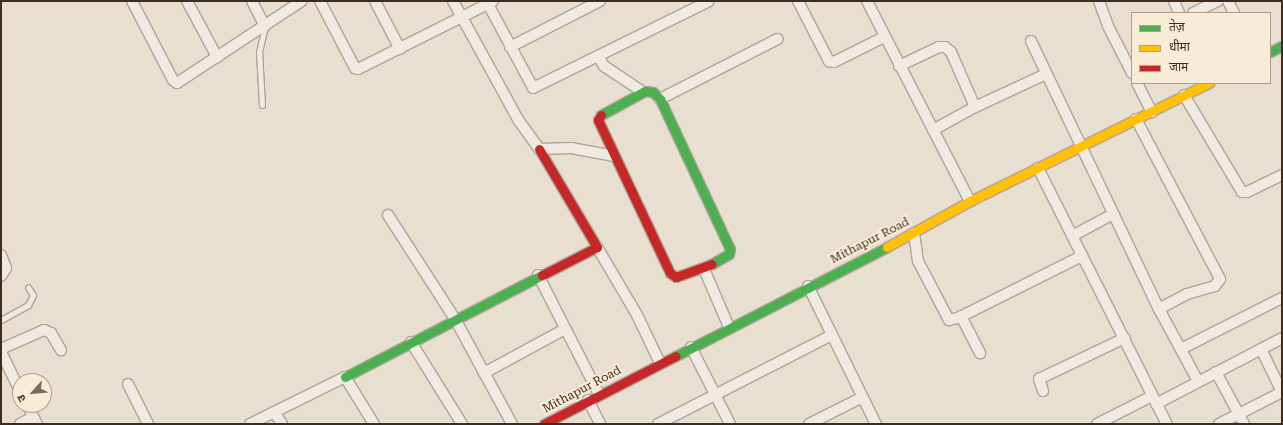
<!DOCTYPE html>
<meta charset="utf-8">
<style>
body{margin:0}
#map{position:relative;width:1283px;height:425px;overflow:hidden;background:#e8dfd0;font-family:"Roboto Serif","Noto Sans Devanagari",serif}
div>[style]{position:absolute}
.roads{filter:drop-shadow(1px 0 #aea498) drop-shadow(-1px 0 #aea498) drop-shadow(0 1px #aea498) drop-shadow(0 -1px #aea498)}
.lane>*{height:5px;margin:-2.5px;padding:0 2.5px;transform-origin:2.5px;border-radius:2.5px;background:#f0eae2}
.street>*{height:10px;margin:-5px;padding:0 5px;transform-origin:5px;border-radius:5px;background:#f0eae2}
.fast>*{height:9px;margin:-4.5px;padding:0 4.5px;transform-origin:4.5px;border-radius:4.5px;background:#4caf50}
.slow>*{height:9px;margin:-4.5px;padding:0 4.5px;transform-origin:4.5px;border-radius:4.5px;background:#ffc107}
.jam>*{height:9px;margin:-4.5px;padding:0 4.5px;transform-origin:4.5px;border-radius:4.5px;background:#c62828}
span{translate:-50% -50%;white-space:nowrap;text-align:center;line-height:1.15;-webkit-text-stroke:4px #f9ecd6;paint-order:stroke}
.street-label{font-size:12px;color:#3f2c1e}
.frame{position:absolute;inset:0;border:2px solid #3f2c1e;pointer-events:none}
.legend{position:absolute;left:1131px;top:12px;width:140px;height:72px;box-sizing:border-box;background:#f9ecd6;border:1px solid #af9f8c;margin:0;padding:5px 7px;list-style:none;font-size:12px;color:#3f2c1e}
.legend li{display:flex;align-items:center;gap:8px;height:20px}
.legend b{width:20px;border:1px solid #af9f8c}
.north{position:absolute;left:12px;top:373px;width:40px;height:40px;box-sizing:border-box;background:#f9ecd6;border:1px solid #af9f8c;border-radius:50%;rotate:243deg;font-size:11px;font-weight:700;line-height:16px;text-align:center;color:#3f2c1e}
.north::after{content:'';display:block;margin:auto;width:14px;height:18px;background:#7a6b5c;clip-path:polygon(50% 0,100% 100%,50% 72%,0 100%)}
</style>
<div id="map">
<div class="roads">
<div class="lane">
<i style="left:262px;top:105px;width:53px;rotate:-93.2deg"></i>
<i style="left:259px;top:52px;width:27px;rotate:-77deg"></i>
<i style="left:1px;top:320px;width:31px;rotate:-29deg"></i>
<i style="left:28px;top:305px;width:11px;rotate:-63deg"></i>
<i style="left:33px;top:295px;width:9px;rotate:-122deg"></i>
</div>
<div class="street">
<i style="left:132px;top:1px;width:89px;rotate:62.6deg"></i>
<i style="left:173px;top:80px;width:5px;rotate:37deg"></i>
<i style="left:177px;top:83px;width:149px;rotate:-33.3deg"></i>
<i style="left:187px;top:1px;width:64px;rotate:61.8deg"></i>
<i style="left:252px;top:1px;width:28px;rotate:63deg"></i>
<i style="left:320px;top:1px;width:76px;rotate:62.4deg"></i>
<i style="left:355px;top:68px;width:3px;rotate:18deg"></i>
<i style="left:358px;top:69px;width:145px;rotate:-26.6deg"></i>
<i style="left:488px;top:4px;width:3px;rotate:-108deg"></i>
<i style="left:375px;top:1px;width:54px;rotate:62.5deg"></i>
<i style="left:453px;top:1px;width:137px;rotate:61.2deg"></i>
<i style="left:519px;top:121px;width:34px;rotate:54deg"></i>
<i style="left:539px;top:149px;width:32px;rotate:-2deg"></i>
<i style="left:571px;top:148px;width:44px;rotate:10.5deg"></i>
<i style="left:493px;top:1px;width:6px;rotate:149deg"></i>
<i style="left:488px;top:4px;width:95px;rotate:61.8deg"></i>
<i style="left:533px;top:88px;width:196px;rotate:-26.3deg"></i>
<i style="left:798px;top:1px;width:68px;rotate:62.7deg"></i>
<i style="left:829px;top:61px;width:5px;rotate:11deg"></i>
<i style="left:834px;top:62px;width:56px;rotate:-26.6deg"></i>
<i style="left:867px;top:1px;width:225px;rotate:62.8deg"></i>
<i style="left:1099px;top:1px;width:27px;rotate:70deg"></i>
<i style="left:1108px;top:26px;width:53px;rotate:62.9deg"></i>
<i style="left:1174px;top:1px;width:13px;rotate:67deg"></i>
<i style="left:1228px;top:1px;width:13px;rotate:63deg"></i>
<i style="left:1193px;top:13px;width:28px;rotate:-26deg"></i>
<i style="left:1031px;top:41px;width:297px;rotate:64.5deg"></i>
<i style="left:1159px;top:309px;width:82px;rotate:61.6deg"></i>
<i style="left:510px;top:47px;width:101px;rotate:-27.1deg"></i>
<i style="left:598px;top:56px;width:12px;rotate:59deg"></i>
<i style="left:604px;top:66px;width:47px;rotate:33.7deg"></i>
<i style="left:899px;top:66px;width:44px;rotate:-25.4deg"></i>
<i style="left:939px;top:47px;width:6px"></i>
<i style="left:945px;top:47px;width:8px;rotate:40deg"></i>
<i style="left:951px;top:52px;width:60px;rotate:66.4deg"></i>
<i style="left:1137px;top:83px;width:33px;rotate:63deg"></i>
<i style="left:1184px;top:95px;width:113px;rotate:59.1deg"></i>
<i style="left:1242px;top:192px;width:5px"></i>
<i style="left:1247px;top:192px;width:39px;rotate:-26deg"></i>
<i style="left:660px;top:99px;width:132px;rotate:-27deg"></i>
<i style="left:1136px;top:119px;width:181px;rotate:62.3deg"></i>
<i style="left:1220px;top:279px;width:9px;rotate:126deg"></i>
<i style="left:1215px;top:286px;width:29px;rotate:164deg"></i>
<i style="left:1187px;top:294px;width:32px;rotate:152deg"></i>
<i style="left:933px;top:130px;width:48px;rotate:-28.7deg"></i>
<i style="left:975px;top:107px;width:78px;rotate:-24.9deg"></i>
<i style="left:1038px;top:168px;width:287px;rotate:63.3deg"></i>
<i style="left:388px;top:215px;width:124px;rotate:57.2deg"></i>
<i style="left:455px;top:319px;width:119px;rotate:61.5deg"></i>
<i style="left:914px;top:233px;width:28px;rotate:82deg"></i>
<i style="left:918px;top:261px;width:67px;rotate:62.3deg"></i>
<i style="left:949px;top:320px;width:9px;rotate:-13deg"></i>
<i style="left:958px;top:318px;width:139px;rotate:-26.6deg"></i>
<i style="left:1072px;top:236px;width:47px;rotate:-28.2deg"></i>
<i style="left:597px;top:247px;width:79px;rotate:59.5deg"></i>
<i style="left:637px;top:315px;width:53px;rotate:64.4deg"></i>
<i style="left:1px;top:255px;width:14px;rotate:69deg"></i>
<i style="left:6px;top:268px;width:9px;rotate:122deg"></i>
<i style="left:704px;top:269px;width:63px;rotate:66.7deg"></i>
<i style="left:538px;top:275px;width:134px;rotate:62.9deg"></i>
<i style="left:808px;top:286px;width:154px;rotate:63.8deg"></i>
<i style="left:961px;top:316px;width:42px;rotate:62.8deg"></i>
<i style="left:411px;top:342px;width:97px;rotate:58.1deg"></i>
<i style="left:691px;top:347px;width:86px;rotate:63.1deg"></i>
<i style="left:1px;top:349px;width:47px;rotate:-23.8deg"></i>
<i style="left:44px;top:330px;width:8px;rotate:23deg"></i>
<i style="left:51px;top:333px;width:20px;rotate:60deg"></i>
<i style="left:1181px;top:349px;width:113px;rotate:-26.8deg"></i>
<i style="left:1261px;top:349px;width:48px;rotate:64deg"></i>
<i style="left:1px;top:352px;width:43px;rotate:64deg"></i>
<i style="left:1216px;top:372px;width:59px;rotate:61.7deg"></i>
<i style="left:484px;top:373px;width:92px;rotate:-28.5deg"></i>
<i style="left:128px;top:384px;width:45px;rotate:63.4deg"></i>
<i style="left:1043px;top:391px;width:13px;rotate:-108deg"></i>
<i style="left:1039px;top:379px;width:95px;rotate:-25.5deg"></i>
<i style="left:588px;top:400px;width:27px;rotate:63deg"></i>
<i style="left:1156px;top:404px;width:142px;rotate:-27.6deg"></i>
<i style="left:27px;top:405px;width:21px;rotate:62deg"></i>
<i style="left:274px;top:412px;width:14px;rotate:56deg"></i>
<i style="left:20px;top:424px;width:15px;rotate:-28deg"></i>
<i style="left:250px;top:424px;width:106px;rotate:-26.3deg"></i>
<i style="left:345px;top:377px;width:55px;rotate:58.3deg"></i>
<i style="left:658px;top:424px;width:195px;rotate:-27.1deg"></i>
<i style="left:809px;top:424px;width:60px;rotate:-26.6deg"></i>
<i style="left:1097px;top:424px;width:62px;rotate:-27deg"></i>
<i style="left:1219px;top:424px;width:71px;rotate:-26.9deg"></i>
</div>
<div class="fast">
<i style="left:1270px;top:52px;width:13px;rotate:-27deg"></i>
<i style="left:645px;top:91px;width:8px;rotate:7deg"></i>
<i style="left:653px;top:92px;width:10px;rotate:45deg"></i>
<i style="left:660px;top:99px;width:166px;rotate:65deg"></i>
<i style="left:730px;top:249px;width:5px;rotate:101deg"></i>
<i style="left:729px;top:254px;width:20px;rotate:150deg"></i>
<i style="left:601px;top:115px;width:50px;rotate:-28.6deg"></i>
<i style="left:676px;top:356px;width:237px;rotate:-27.3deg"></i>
<i style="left:345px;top:377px;width:222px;rotate:-27.4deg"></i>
</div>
<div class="slow">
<i style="left:887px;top:247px;width:95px;rotate:-29deg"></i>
<i style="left:970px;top:201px;width:267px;rotate:-26.3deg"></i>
</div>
<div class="jam">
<i style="left:601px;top:115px;width:6px;rotate:121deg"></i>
<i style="left:598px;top:120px;width:169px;rotate:64.8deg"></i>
<i style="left:670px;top:273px;width:7px;rotate:34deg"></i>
<i style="left:676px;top:277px;width:38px;rotate:-20deg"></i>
<i style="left:539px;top:149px;width:114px;rotate:59.4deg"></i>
<i style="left:597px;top:247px;width:62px;rotate:153deg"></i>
<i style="left:544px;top:424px;width:148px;rotate:-27.3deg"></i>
</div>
</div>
<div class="street-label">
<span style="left:870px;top:241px;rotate:-27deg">Mithapur Road</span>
<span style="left:582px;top:390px;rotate:-28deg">Mithapur Road</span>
</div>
<div class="frame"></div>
<ul class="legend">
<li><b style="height:5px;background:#4caf50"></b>तेज़</li>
<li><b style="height:5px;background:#ffc107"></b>धीमा</li>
<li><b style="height:5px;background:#c62828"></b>जाम</li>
</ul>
<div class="north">उ</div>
</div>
